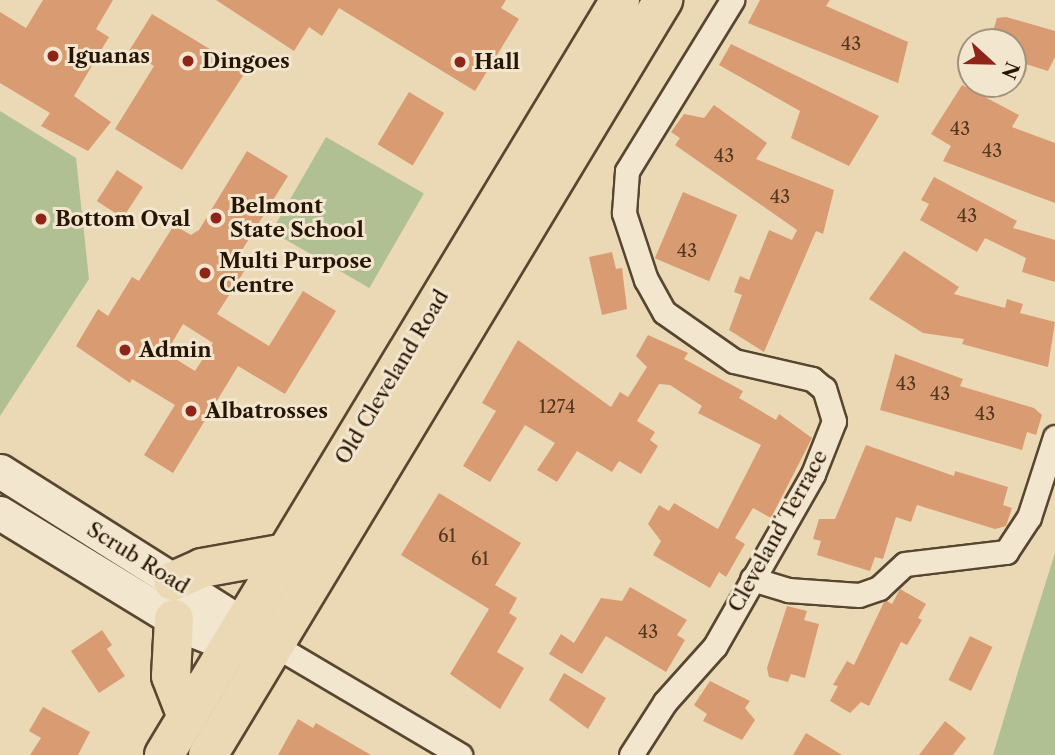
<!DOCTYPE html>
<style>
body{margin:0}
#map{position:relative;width:1055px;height:755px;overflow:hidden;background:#ebd8b5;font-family:"Libre Caslon Text",serif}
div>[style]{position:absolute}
.green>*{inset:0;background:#b1c092;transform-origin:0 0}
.building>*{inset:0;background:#d99c72;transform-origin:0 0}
.roads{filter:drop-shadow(2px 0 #584630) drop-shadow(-2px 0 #584630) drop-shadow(0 2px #584630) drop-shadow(0 -2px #584630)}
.street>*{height:23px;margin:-11.5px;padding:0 11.5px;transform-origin:11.5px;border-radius:11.5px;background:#f2e6cf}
.secondary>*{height:33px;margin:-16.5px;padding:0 16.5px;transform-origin:16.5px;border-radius:16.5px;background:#f2e6cf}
.highway>*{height:38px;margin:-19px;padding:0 19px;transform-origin:19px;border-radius:19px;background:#ebd8b5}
.dots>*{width:19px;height:19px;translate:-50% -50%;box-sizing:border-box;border:4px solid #f2e6cf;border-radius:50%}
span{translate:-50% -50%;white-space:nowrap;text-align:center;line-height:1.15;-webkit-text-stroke:6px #f2e6cf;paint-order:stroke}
.number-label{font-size:18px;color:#54371f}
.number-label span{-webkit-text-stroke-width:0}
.poi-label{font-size:21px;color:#271503;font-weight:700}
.left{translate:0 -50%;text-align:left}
.street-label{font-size:21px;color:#271503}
.north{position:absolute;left:957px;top:28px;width:70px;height:70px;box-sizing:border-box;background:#f2e6cf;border:2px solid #a1927d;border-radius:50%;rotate:112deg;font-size:19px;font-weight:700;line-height:28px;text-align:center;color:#271503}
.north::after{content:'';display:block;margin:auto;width:24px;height:32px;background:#8f2418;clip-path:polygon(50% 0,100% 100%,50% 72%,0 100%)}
</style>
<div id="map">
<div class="green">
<i style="clip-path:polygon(0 111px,76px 158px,89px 279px,0 416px)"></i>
<i style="left:326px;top:137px;width:113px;height:109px;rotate:30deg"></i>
<i style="clip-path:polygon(1055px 553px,1055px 755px,993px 755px,1023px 655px)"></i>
</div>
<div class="building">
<i style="clip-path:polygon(43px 0,113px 0,96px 29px,109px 37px,74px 96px,111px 122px,88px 151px,41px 126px,50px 113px,0 83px,0 12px,26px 28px)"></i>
<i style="clip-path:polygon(216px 0,506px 0,501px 8px,519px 19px,475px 91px,339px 8px,322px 36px,309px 27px,294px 51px)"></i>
<i style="clip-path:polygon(760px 0,830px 0,826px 6px,908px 42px,898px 83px,748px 23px)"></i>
<i style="clip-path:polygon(152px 14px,246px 71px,182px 170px,115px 129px,154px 66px,129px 51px)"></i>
<i style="clip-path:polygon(1006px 17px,1055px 31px,1055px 57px,1048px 71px,1013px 60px,1013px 42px,991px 38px,997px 18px)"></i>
<i style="clip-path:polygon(731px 44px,879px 116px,849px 166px,791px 138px,800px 111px,719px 65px)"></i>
<i style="clip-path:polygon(962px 85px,1019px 115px,1012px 127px,1055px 143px,1055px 203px,943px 161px,951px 146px,931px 134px)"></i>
<i style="left:409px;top:92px;width:41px;height:61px;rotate:31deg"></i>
<i style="clip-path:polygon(714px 105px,767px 143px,756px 159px,834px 190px,823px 234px,816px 231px,764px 352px,729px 330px,742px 295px,734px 292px,740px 276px,749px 280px,769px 230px,792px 240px,797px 230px,675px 145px,680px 138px,671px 132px,684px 114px,704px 118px)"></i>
<i style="clip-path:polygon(evenodd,247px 151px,288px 176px,239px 255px,250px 262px,217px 314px,269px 346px,303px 291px,336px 311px,285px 394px,238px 366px,173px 473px,144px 455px,175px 405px,132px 379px,130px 383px,76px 346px,98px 309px,108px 316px,132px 277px,139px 281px,174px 225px,191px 235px,199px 230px,247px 151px,183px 324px,213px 343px,195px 371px,166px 353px,183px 324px)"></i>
<i style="left:117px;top:170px;width:31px;height:37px;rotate:33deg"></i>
<i style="clip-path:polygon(934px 177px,1017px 221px,1013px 228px,1055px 240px,1055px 282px,1022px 272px,1026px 258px,985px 238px,977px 252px,920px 220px,929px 204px,921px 200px)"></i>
<i style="left:683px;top:192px;width:59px;height:72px;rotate:23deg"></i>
<i style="clip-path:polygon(904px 251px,959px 287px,954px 294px,1005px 308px,1007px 299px,1023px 304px,1020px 313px,1055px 322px,1048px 367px,962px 344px,964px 339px,923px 333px,869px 299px)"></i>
<i style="clip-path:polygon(612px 252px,616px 269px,622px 268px,627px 309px,602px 315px,589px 257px)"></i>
<i style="clip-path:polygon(648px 335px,688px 353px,684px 359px,743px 391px,739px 398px,776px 420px,779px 414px,812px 438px,771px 518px,753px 508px,735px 538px,745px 544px,726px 577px,719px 572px,710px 588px,653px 555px,661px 541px,648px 524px,659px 505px,669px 511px,674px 503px,718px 529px,761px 445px,698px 413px,702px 406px,670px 385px,659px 384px,637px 421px,655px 432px,650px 440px,658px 446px,641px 474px,619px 461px,612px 472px,577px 451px,557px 482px,537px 470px,555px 443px,525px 425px,490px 482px,463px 466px,496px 411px,482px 403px,518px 340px,611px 407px,620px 392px,628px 397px,647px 367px,636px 356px)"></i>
<i style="clip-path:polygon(895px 354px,963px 379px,960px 386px,1034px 408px,1042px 415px,1036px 435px,1027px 432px,1022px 450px,880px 410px)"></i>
<i style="clip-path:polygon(866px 445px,954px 476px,955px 471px,1008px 487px,1003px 505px,1012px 508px,1006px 526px,995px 529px,917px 505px,911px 522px,896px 517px,883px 559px,875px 557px,870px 571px,817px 555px,821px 541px,813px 539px,819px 519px,835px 519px)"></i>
<i style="clip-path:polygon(439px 493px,521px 543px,495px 585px,517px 598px,509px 613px,517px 618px,497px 652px,524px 668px,500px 709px,450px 674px,489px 609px,401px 555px)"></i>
<i style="clip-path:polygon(630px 587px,687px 620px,677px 635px,685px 640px,666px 672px,606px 636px,582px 674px,549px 654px,561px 634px,574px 643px,601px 598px,622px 601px)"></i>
<i style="clip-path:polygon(900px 589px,926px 604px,918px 618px,922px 620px,907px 645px,901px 642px,869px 706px,861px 702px,850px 713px,830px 701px,838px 686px,833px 685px,847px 661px,854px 665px,885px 600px,892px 604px)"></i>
<i style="clip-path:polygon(787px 606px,807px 611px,804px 620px,819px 624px,805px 678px,791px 674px,788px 682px,769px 677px,767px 668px)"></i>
<i style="clip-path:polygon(102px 630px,112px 645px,107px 649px,125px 676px,99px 693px,71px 651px)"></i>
<i style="left:970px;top:636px;width:25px;height:49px;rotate:26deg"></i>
<i style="clip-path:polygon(564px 673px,606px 698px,588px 729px,549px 700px)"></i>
<i style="clip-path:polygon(710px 681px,750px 701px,745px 708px,755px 720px,742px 740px,703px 721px,707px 714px,694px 705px)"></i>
<i style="clip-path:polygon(43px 707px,90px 732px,78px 755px,30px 755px,41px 738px,29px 731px)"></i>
<i style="clip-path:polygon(298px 719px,313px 728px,316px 723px,371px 755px,278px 755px)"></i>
<i style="clip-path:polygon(945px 721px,966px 738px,953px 755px,919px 755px)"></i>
<i style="clip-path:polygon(806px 733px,842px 755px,793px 755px)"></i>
</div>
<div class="roads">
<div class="street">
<i style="left:752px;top:579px;width:38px;rotate:17deg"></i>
<i style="left:788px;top:590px;width:71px;rotate:4deg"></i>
<i style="left:859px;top:595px;width:21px;rotate:-19deg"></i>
<i style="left:879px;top:588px;width:35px;rotate:-43deg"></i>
<i style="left:905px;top:564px;width:102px;rotate:-6.8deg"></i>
<i style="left:1006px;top:552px;width:42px;rotate:-56.7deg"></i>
<i style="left:1029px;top:517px;width:84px;rotate:-72deg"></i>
<i style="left:276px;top:646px;width:214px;rotate:30.6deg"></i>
<i style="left:631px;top:755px;width:63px;rotate:-57.3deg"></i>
<i style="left:665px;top:702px;width:75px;rotate:-48.2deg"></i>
<i style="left:715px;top:646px;width:198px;rotate:-60.3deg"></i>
<i style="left:813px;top:474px;width:57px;rotate:-68.4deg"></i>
<i style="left:834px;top:421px;width:34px;rotate:-107deg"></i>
<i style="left:824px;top:389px;width:16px;rotate:-140deg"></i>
<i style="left:812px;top:379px;width:80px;rotate:-167deg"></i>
<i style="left:734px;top:361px;width:85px;rotate:-145deg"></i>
<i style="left:664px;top:312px;width:37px;rotate:-119deg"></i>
<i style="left:646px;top:280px;width:71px;rotate:-108.2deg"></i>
<i style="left:624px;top:213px;width:42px;rotate:-85.9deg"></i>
<i style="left:627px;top:171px;width:201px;rotate:-58.4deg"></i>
</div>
<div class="secondary">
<i style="left:0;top:471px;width:315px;rotate:32.3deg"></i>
<i style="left:0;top:513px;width:223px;rotate:31.4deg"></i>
<i style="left:190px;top:629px;width:43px;rotate:21.8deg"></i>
<i style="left:230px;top:645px;width:26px;rotate:2deg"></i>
</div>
<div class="highway">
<i style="left:173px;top:581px;width:32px;rotate:-24deg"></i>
<i style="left:202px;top:568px;width:84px;rotate:-10.2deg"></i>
<i style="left:174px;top:619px;width:57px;rotate:93deg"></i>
<i style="left:171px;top:676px;width:44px;rotate:68.7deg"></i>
<i style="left:164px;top:755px;width:882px;rotate:-58.87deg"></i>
<i style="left:208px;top:755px;width:882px;rotate:-58.92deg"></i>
</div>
</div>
<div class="dots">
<i style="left:53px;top:56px;background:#8f2418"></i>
<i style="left:188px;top:61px;background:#8f2418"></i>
<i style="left:460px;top:62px;background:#8f2418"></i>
<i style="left:216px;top:218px;background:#8f2418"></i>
<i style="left:41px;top:219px;background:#8f2418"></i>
<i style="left:205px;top:273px;background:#8f2418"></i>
<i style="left:125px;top:350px;background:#8f2418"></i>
<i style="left:191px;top:411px;background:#8f2418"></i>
</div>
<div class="number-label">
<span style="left:851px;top:44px">43</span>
<span style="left:960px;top:129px">43</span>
<span style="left:992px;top:151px">43</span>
<span style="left:724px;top:156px">43</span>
<span style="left:780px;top:197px">43</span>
<span style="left:967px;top:216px">43</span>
<span style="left:687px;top:251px">43</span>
<span style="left:906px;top:384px">43</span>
<span style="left:940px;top:394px">43</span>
<span style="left:557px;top:407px">1274</span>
<span style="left:985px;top:414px">43</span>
<span style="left:447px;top:536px">61</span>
<span style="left:480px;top:559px">61</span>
<span style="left:648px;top:632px">43</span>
</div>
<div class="poi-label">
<span class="left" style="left:67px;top:56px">Iguanas</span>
<span class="left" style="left:202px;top:61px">Dingoes</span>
<span class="left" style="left:474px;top:62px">Hall</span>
<span class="left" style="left:230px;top:218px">Belmont<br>State School</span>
<span class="left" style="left:55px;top:219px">Bottom Oval</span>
<span class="left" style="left:219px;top:273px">Multi Purpose<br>Centre</span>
<span class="left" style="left:139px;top:350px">Admin</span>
<span class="left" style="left:205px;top:411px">Albatrosses</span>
</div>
<div class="street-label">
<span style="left:392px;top:377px;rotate:-59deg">Old Cleveland Road</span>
<span style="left:778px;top:531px;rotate:-61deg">Cleveland Terrace</span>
<span style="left:138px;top:558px;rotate:32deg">Scrub Road</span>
</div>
<div class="north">N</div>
</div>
